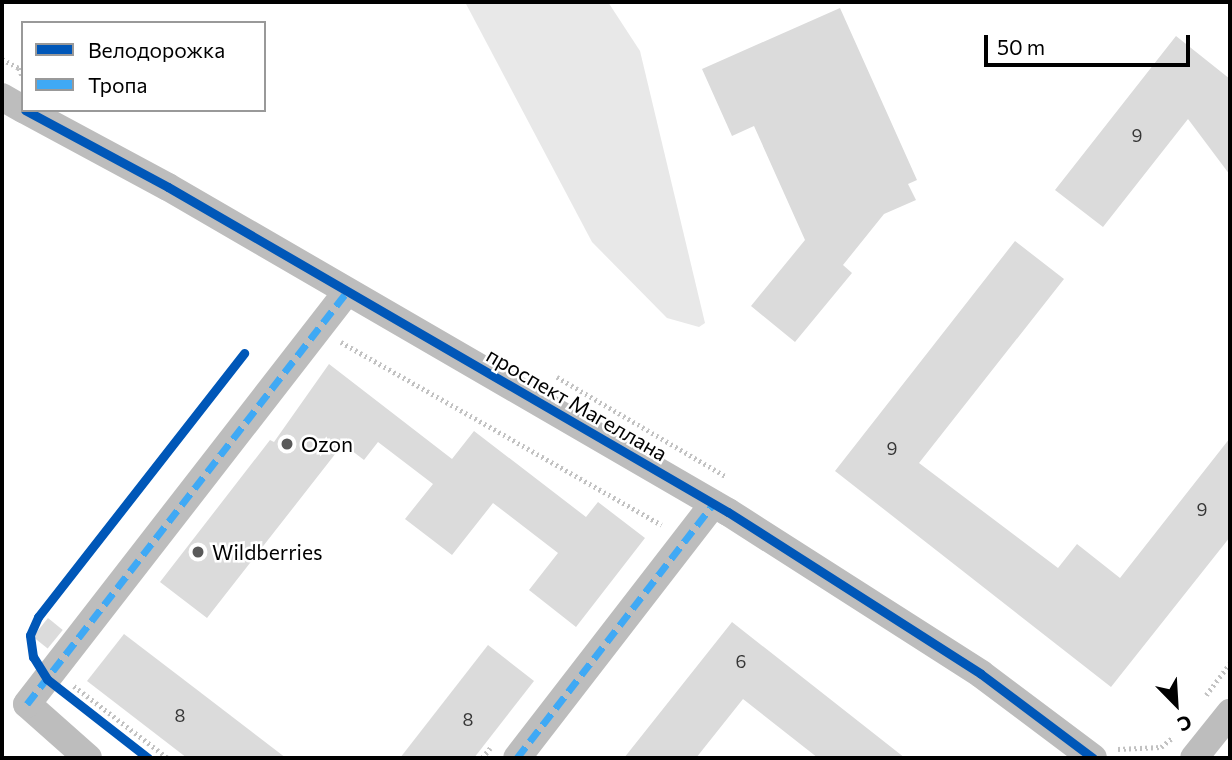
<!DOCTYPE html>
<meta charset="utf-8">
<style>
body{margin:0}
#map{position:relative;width:1232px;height:760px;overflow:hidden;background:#fff;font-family:Commissioner,sans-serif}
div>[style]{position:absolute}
.green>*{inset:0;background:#e8e8e8}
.building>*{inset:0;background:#dbdbdb;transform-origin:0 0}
.path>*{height:4.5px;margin-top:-2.25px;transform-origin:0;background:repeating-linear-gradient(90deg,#c2c2c2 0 2px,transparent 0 5.5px)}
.minor>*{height:28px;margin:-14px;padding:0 14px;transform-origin:14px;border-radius:14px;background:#bdbdbd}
.quiet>*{height:7px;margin-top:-3.5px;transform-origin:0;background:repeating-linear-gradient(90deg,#3fa9f5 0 14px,transparent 0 21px)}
.cycleway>*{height:9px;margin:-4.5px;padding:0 4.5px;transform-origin:4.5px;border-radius:4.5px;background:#0057b8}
.dots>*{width:19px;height:19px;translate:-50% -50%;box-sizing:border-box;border:4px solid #fff;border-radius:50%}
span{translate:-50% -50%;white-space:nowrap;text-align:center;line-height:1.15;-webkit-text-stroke:5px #fff;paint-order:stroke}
.number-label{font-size:18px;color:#373737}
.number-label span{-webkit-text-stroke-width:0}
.street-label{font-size:21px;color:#000}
.poi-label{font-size:21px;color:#000}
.left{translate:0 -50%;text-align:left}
.frame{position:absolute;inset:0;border:4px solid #000;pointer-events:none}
.legend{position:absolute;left:21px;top:21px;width:245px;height:91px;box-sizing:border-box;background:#fff;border:2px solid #999;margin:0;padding:9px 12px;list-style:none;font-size:21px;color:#000}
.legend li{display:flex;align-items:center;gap:14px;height:35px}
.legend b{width:35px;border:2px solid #999}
.north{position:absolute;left:1141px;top:669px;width:70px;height:70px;-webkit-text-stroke:5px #fff;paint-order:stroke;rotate:156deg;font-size:19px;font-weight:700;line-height:28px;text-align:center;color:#000}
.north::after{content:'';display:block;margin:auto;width:24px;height:32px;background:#000;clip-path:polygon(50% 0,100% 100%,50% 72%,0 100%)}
.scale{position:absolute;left:984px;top:35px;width:206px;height:32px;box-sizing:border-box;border:4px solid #000;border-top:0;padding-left:9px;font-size:21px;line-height:24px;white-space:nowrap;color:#000;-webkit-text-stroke:5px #fff;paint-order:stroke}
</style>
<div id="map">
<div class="green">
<i style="clip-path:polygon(465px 2px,608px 2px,640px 51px,705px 323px,699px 327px,667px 318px,592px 242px)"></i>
</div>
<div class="building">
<i style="clip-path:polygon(840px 8px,917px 180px,908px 184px,916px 200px,884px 214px,843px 265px,852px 273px,795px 342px,751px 306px,805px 240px,754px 126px,732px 136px,702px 69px)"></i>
<i style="clip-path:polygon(1176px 36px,1230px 79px,1230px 175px,1188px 119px,1103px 227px,1055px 190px)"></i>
<i style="clip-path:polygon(1015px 241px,1064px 279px,919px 463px,1058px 568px,1077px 544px,1120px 578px,1230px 438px,1230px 537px,1111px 687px,835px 471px)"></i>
<i style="clip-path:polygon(329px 364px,452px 459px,474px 431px,586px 517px,598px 502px,645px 538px,576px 627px,529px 590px,558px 553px,493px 503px,452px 555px,405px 519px,433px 484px,378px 442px,364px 460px,343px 444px,207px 618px,160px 582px,270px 440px,274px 442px)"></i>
<i style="left:48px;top:618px;width:19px;height:24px;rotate:39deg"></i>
<i style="clip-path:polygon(732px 622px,905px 758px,818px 758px,743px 699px,696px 758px,624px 758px)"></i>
<i style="clip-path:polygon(124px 634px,196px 689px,286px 758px,187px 758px,87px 681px)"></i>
<i style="clip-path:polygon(488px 645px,534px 681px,474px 758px,400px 758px)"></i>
</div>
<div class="path">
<i style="left:2px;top:59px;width:19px;rotate:28deg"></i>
<i style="left:19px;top:68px;width:8px;rotate:67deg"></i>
<i style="left:341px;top:342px;width:369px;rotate:29.7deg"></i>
<i style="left:557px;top:377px;width:197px;rotate:30.5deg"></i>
<i style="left:74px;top:686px;width:118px;rotate:37.5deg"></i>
<i style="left:1206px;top:695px;width:40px;rotate:-53deg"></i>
<i style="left:1118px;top:749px;width:43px;rotate:-2.7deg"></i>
<i style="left:1161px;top:747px;width:14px;rotate:-39deg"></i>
<i style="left:482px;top:758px;width:13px;rotate:-51deg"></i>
</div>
<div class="minor">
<i style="left:2px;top:97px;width:24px;rotate:30deg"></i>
<i style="left:25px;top:110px;width:162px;rotate:28.3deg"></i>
<i style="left:168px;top:187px;width:647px;rotate:30.13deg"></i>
<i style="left:728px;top:512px;width:300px;rotate:32.6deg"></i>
<i style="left:981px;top:674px;width:140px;rotate:36.9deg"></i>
<i style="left:88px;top:758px;width:81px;rotate:-138.5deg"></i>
<i style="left:27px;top:704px;width:520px;rotate:-52.18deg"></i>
<i style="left:517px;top:758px;width:321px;rotate:-52.3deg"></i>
<i style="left:1194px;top:758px;width:58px;rotate:-51.3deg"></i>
</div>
<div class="quiet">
<i style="left:27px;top:704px;width:520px;rotate:-52.18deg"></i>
<i style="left:517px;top:758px;width:321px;rotate:-52.3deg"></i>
</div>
<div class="cycleway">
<i style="left:25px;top:110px;width:162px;rotate:28.3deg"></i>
<i style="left:168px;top:187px;width:647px;rotate:30.13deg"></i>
<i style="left:728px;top:512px;width:300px;rotate:32.6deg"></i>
<i style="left:981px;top:674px;width:140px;rotate:36.9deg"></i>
<i style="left:148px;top:758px;width:128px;rotate:-142deg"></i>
<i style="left:47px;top:679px;width:26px;rotate:-122deg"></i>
<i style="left:33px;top:657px;width:22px;rotate:-98deg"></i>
<i style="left:30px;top:635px;width:20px;rotate:-66deg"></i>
<i style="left:38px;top:617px;width:335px;rotate:-52deg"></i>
</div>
<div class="dots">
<i style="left:287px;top:444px;background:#595959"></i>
<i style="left:198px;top:552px;background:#595959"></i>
</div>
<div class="number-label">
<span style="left:1137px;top:135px">9</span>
<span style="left:892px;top:448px">9</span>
<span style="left:1202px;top:509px">9</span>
<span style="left:741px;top:661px">6</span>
<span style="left:180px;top:715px">8</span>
<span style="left:468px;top:719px">8</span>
</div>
<div class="street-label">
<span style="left:577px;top:404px;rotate:30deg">проспект Магеллана</span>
</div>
<div class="poi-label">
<span class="left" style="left:301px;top:444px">Ozon</span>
<span class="left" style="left:212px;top:552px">Wildberries</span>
</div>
<div class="frame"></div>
<ul class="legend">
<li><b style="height:9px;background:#0057b8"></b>Велодорожка</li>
<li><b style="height:9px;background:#3fa9f5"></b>Тропа</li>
</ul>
<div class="north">С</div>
<div class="scale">50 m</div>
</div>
